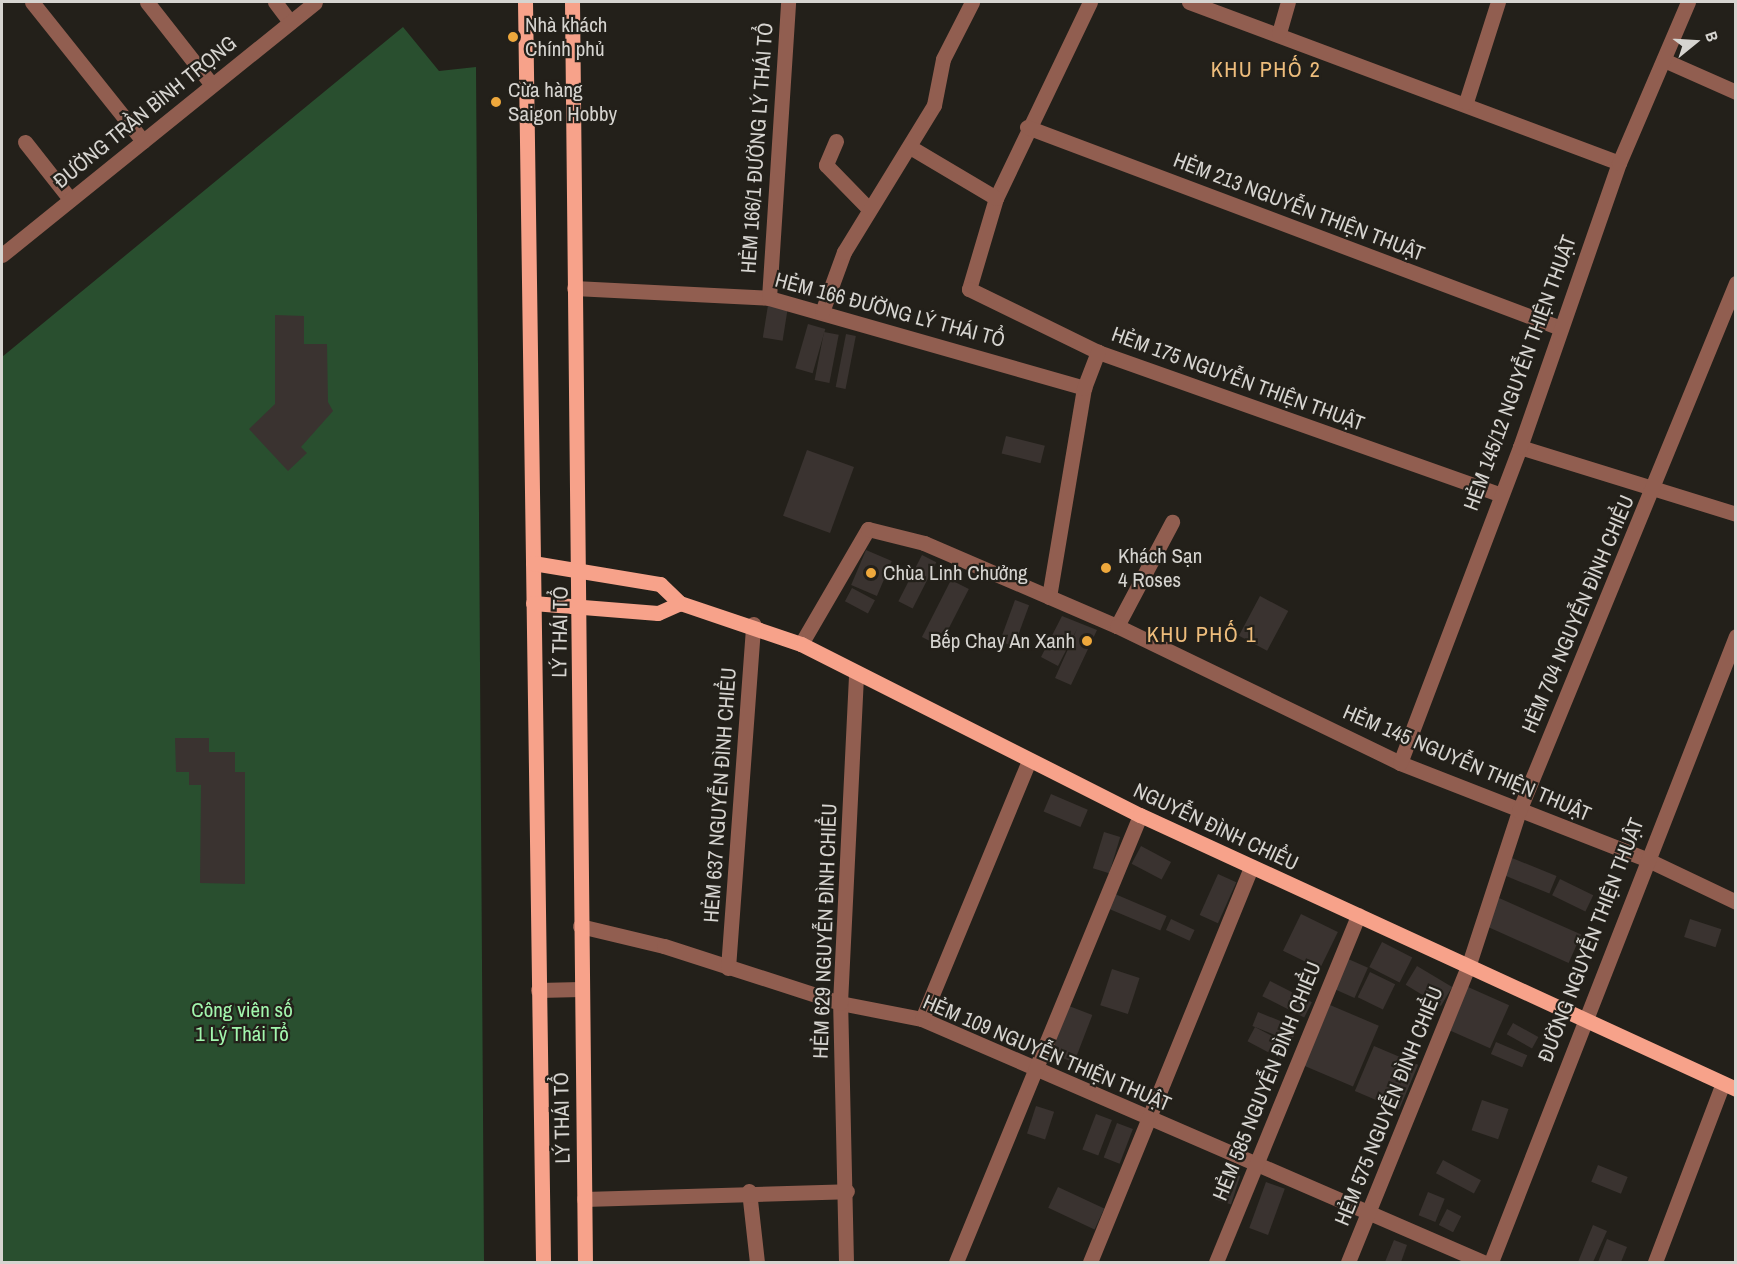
<!DOCTYPE html>
<meta charset="utf-8">
<style>
body{margin:0}
#map{position:relative;width:1737px;height:1264px;overflow:hidden;background:#23201a;font-family:"Archivo Narrow",sans-serif}
div>[style]{position:absolute}
.green>*{inset:0;background:#294f2f}
.building>*{inset:0;background:#3a3330;transform-origin:0 0}
.minor>*{height:15px;margin:-7.5px;padding:0 7.5px;transform-origin:7.5px;border-radius:7.5px;background:#915e50}
.major>*{height:15px;margin:-7.5px;padding:0 7.5px;transform-origin:7.5px;border-radius:7.5px;background:#f7a28a}
.dots>*{width:16px;height:16px;translate:-50% -50%;box-sizing:border-box;border:3px solid #23201a;border-radius:50%}
span{translate:-50% -50%;white-space:nowrap;text-align:center;line-height:1.15;-webkit-text-stroke:4.5px #23201a;paint-order:stroke}
.poi-label{font-size:21px;color:#d6d4d0}
.left{translate:0 -50%;text-align:left}
.right{translate:-100% -50%;text-align:right}
.street-label{font-size:21px;color:#d6d4d0}
.park-label{font-size:21px;color:#a2f6ad}
.neighbourhood-label{font-size:22px;color:#eebd7c;letter-spacing:1.5px}
.frame{position:absolute;inset:0;border:3px solid #d6d4d0;pointer-events:none}
.north{position:absolute;left:1665px;top:12px;width:60px;height:60px;-webkit-text-stroke:4px #23201a;paint-order:stroke;rotate:72deg;font-size:16px;font-weight:700;line-height:24px;text-align:center;color:#d6d4d0}
.north::after{content:'';display:block;margin:auto;width:21px;height:27px;background:#d6d4d0;clip-path:polygon(50% 0,100% 100%,50% 72%,0 100%)}
</style>
<div id="map">
<div class="green">
<i style="clip-path:polygon(403px 27px,439px 71px,476px 67px,484px 1262px,2px 1262px,2px 357px)"></i>
</div>
<div class="building">
<i style="left:768px;top:305px;width:20px;height:33px;rotate:9deg"></i>
<i style="clip-path:polygon(275px 315px,304px 316px,304px 344px,327px 344px,328px 402px,333px 411px,301px 447px,307px 453px,288px 471px,249px 429px,275px 404px)"></i>
<i style="left:808px;top:324px;width:18px;height:46px;rotate:16deg"></i>
<i style="left:824px;top:332px;width:15px;height:49px;rotate:11deg"></i>
<i style="left:846px;top:334px;width:10px;height:54px;rotate:11deg"></i>
<i style="left:1006px;top:436px;width:40px;height:18px;rotate:14deg"></i>
<i style="left:807px;top:450px;width:50px;height:70px;rotate:20deg"></i>
<i style="left:866px;top:550px;width:28px;height:38px;rotate:23deg"></i>
<i style="left:922px;top:555px;width:16px;height:52px;rotate:27deg"></i>
<i style="left:951px;top:580px;width:20px;height:64px;rotate:27deg"></i>
<i style="left:852px;top:588px;width:26px;height:15px;rotate:28deg"></i>
<i style="left:1260px;top:596px;width:32px;height:45px;rotate:28deg"></i>
<i style="left:1015px;top:600px;width:15px;height:44px;rotate:20deg"></i>
<i style="clip-path:polygon(1062px 616px,1097px 630px,1071px 685px,1055px 678px,1077px 629px,1058px 666px,1041px 657px)"></i>
<i style="clip-path:polygon(175px 738px,209px 738px,209px 752px,235px 752px,235px 772px,245px 772px,245px 884px,200px 883px,201px 785px,189px 785px,189px 772px,176px 772px)"></i>
<i style="left:1051px;top:794px;width:40px;height:19px;rotate:23deg"></i>
<i style="left:1104px;top:832px;width:17px;height:38px;rotate:17deg"></i>
<i style="left:1141px;top:846px;width:34px;height:20px;rotate:28deg"></i>
<i style="left:1512px;top:858px;width:48px;height:19px;rotate:22deg"></i>
<i style="left:1218px;top:874px;width:20px;height:45px;rotate:24deg"></i>
<i style="left:1560px;top:879px;width:37px;height:18px;rotate:26deg"></i>
<i style="left:1115px;top:894px;width:56px;height:16px;rotate:23deg"></i>
<i style="left:1499px;top:898px;width:90px;height:31px;rotate:24deg"></i>
<i style="left:1301px;top:914px;width:41px;height:41px;rotate:26deg"></i>
<i style="left:1171px;top:919px;width:26px;height:12px;rotate:25deg"></i>
<i style="left:1690px;top:919px;width:33px;height:19px;rotate:18deg"></i>
<i style="left:1382px;top:942px;width:34px;height:28px;rotate:27deg"></i>
<i style="left:1346px;top:958px;width:24px;height:33px;rotate:24deg"></i>
<i style="left:1417px;top:966px;width:41px;height:22px;rotate:31deg"></i>
<i style="left:1112px;top:969px;width:29px;height:38px;rotate:18deg"></i>
<i style="left:1370px;top:972px;width:28px;height:28px;rotate:26deg"></i>
<i style="left:1270px;top:981px;width:47px;height:17px;rotate:27deg"></i>
<i style="left:1468px;top:987px;width:45px;height:47px;rotate:24deg"></i>
<i style="left:1330px;top:1005px;width:53px;height:66px;rotate:23deg"></i>
<i style="left:1069px;top:1006px;width:25px;height:51px;rotate:21deg"></i>
<i style="left:1258px;top:1012px;width:42px;height:15px;rotate:22deg"></i>
<i style="left:1513px;top:1023px;width:29px;height:13px;rotate:29deg"></i>
<i style="left:1255px;top:1027px;width:38px;height:16px;rotate:28deg"></i>
<i style="left:1496px;top:1042px;width:34px;height:13px;rotate:23deg"></i>
<i style="left:1374px;top:1046px;width:48px;height:49px;rotate:23deg"></i>
<i style="left:1482px;top:1100px;width:28px;height:32px;rotate:19deg"></i>
<i style="left:1036px;top:1106px;width:19px;height:29px;rotate:18deg"></i>
<i style="left:1096px;top:1114px;width:17px;height:38px;rotate:21deg"></i>
<i style="left:1117px;top:1123px;width:17px;height:37px;rotate:21deg"></i>
<i style="left:1443px;top:1160px;width:43px;height:15px;rotate:28deg"></i>
<i style="left:1598px;top:1165px;width:32px;height:18px;rotate:22deg"></i>
<i style="left:1225px;top:1171px;width:16px;height:30px;rotate:18deg"></i>
<i style="left:1266px;top:1182px;width:20px;height:49px;rotate:20deg"></i>
<i style="left:1058px;top:1187px;width:51px;height:23px;rotate:25deg"></i>
<i style="left:1428px;top:1192px;width:18px;height:25px;rotate:22deg"></i>
<i style="left:1447px;top:1209px;width:16px;height:18px;rotate:27deg"></i>
<i style="clip-path:polygon(1593px 1225px,1607px 1231px,1593px 1262px,1578px 1262px)"></i>
<i style="clip-path:polygon(1607px 1239px,1627px 1247px,1621px 1262px,1598px 1262px)"></i>
<i style="clip-path:polygon(1394px 1240px,1407px 1245px,1401px 1262px,1385px 1262px)"></i>
</div>
<div class="minor">
<i style="left:32px;top:2px;width:178px;rotate:51.4deg"></i>
<i style="left:147px;top:2px;width:105px;rotate:51.9deg"></i>
<i style="left:275px;top:2px;width:25px;rotate:53deg"></i>
<i style="left:1090px;top:2px;width:217px;rotate:115.6deg"></i>
<i style="left:996px;top:198px;width:95px;rotate:106.5deg"></i>
<i style="left:969px;top:289px;width:144px;rotate:26deg"></i>
<i style="left:1098px;top:352px;width:426px;rotate:19.5deg"></i>
<i style="left:1189px;top:2px;width:459px;rotate:20.5deg"></i>
<i style="left:1279px;top:33px;width:32px;rotate:-74deg"></i>
<i style="left:1666px;top:61px;width:77px;rotate:23.9deg"></i>
<i style="left:1466px;top:102px;width:105px;rotate:-72.3deg"></i>
<i style="left:1027px;top:127px;width:567px;rotate:20.64deg"></i>
<i style="left:836px;top:141px;width:26px;rotate:113deg"></i>
<i style="left:826px;top:165px;width:62px;rotate:45.7deg"></i>
<i style="left:25px;top:142px;width:73px;rotate:51.7deg"></i>
<i style="left:910px;top:147px;width:100px;rotate:30.7deg"></i>
<i style="left:2px;top:255px;width:402px;rotate:-38.9deg"></i>
<i style="left:574px;top:288px;width:195px;rotate:2.9deg"></i>
<i style="left:769px;top:298px;width:328px;rotate:15.9deg"></i>
<i style="left:769px;top:298px;width:297px;rotate:-86.3deg"></i>
<i style="left:822px;top:312px;width:64px;rotate:-69.9deg"></i>
<i style="left:844px;top:252px;width:172px;rotate:-58.5deg"></i>
<i style="left:934px;top:105px;width:47px;rotate:-78.9deg"></i>
<i style="left:943px;top:59px;width:64px;rotate:-63deg"></i>
<i style="left:1520px;top:447px;width:226px;rotate:17.2deg"></i>
<i style="left:1049px;top:597px;width:212px;rotate:-80.5deg"></i>
<i style="left:1084px;top:388px;width:39px;rotate:-69deg"></i>
<i style="left:1117px;top:626px;width:118px;rotate:-62.1deg"></i>
<i style="left:801px;top:644px;width:133px;rotate:-59.8deg"></i>
<i style="left:868px;top:529px;width:58px;rotate:14deg"></i>
<i style="left:924px;top:543px;width:210px;rotate:23.3deg"></i>
<i style="left:1117px;top:626px;width:314px;rotate:25.8deg"></i>
<i style="left:1400px;top:763px;width:264px;rotate:21.3deg"></i>
<i style="left:1646px;top:859px;width:100px;rotate:25.5deg"></i>
<i style="left:1400px;top:763px;width:338px;rotate:-69.2deg"></i>
<i style="left:1520px;top:447px;width:301px;rotate:-70.8deg"></i>
<i style="left:1619px;top:163px;width:175px;rotate:-66.8deg"></i>
<i style="left:580px;top:926px;width:86px;rotate:13.4deg"></i>
<i style="left:664px;top:946px;width:185px;rotate:17.9deg"></i>
<i style="left:840px;top:1003px;width:84px;rotate:11deg"></i>
<i style="left:922px;top:1019px;width:611px;rotate:23.42deg"></i>
<i style="left:728px;top:968px;width:345px;rotate:-85.8deg"></i>
<i style="left:538px;top:990px;width:43px;rotate:-1.3deg"></i>
<i style="left:922px;top:1019px;width:279px;rotate:-67.5deg"></i>
<i style="left:749px;top:1191px;width:71px;rotate:83.6deg"></i>
<i style="left:584px;top:1199px;width:263px;rotate:-1.7deg"></i>
<i style="left:846px;top:1262px;width:259px;rotate:-91.3deg"></i>
<i style="left:840px;top:1003px;width:331px;rotate:-87.2deg"></i>
<i style="left:956px;top:1262px;width:483px;rotate:-67.6deg"></i>
<i style="left:1090px;top:1262px;width:427px;rotate:-67.8deg"></i>
<i style="left:1216px;top:1262px;width:375px;rotate:-67.7deg"></i>
<i style="left:1348px;top:1262px;width:322px;rotate:-67.9deg"></i>
<i style="left:1469px;top:964px;width:161px;rotate:-71.9deg"></i>
<i style="left:1519px;top:811px;width:571px;rotate:-67.66deg"></i>
<i style="left:1491px;top:1262px;width:672px;rotate:-68.63deg"></i>
<i style="left:1655px;top:1262px;width:191px;rotate:-69.2deg"></i>
</div>
<div class="major">
<i style="left:525px;top:2px;width:1260px;rotate:89.18deg"></i>
<i style="left:572px;top:2px;width:1260px;rotate:89.41deg"></i>
<i style="left:533px;top:563px;width:129px;rotate:9.4deg"></i>
<i style="left:660px;top:584px;width:28px;rotate:44deg"></i>
<i style="left:680px;top:603px;width:128px;rotate:18.7deg"></i>
<i style="left:801px;top:644px;width:380px;rotate:26.8deg"></i>
<i style="left:1140px;top:815px;width:656px;rotate:24.69deg"></i>
<i style="left:533px;top:603px;width:125px;rotate:4.6deg"></i>
<i style="left:658px;top:613px;width:24px;rotate:-24deg"></i>
</div>
<div class="dots">
<i style="left:513px;top:37px;background:#eea83c"></i>
<i style="left:496px;top:102px;background:#eea83c"></i>
<i style="left:1106px;top:568px;background:#eea83c"></i>
<i style="left:871px;top:573px;background:#eea83c"></i>
<i style="left:1087px;top:641px;background:#eea83c"></i>
</div>
<div class="poi-label">
<span class="left" style="left:525px;top:37px">Nhà khách<br>Chính phủ</span>
<span class="left" style="left:508px;top:102px">Cừa hàng<br>Saigon Hobby</span>
<span class="left" style="left:1118px;top:568px">Khách Sạn<br>4 Roses</span>
<span class="left" style="left:883px;top:573px">Chùa Linh Chưởng</span>
<span class="right" style="left:1075px;top:641px">Bếp Chay An Xanh</span>
</div>
<div class="street-label">
<span style="left:145px;top:112px;rotate:-39deg">ĐƯỜNG TRẦN BÌNH TRỌNG</span>
<span style="left:757px;top:148px;rotate:-86deg">HẺM 166/1 ĐƯỜNG LÝ THÁI TỔ</span>
<span style="left:1299px;top:207px;rotate:21deg">HẺM 213 NGUYỄN THIỆN THUẬT</span>
<span style="left:890px;top:310px;rotate:15deg">HẺM 166 ĐƯỜNG LÝ THÁI TỔ</span>
<span style="left:1520px;top:373px;rotate:-70deg">HẺM 145/12 NGUYỄN THIỆN THUẬT</span>
<span style="left:1238px;top:379px;rotate:20deg">HẺM 175 NGUYỄN THIỆN THUẬT</span>
<span style="left:1578px;top:614px;rotate:-67deg">HẺM 704 NGUYỄN ĐÌNH CHIỂU</span>
<span style="left:560px;top:632px;rotate:-89deg">LÝ THÁI TỔ</span>
<span style="left:1467px;top:763px;rotate:23deg">HẺM 145 NGUYỄN THIỆN THUẬT</span>
<span style="left:720px;top:795px;rotate:-86deg">HẺM 637 NGUYỄN ÐÌNH CHIỂU</span>
<span style="left:1216px;top:827px;rotate:25deg">NGUYỄN ĐÌNH CHIỂU</span>
<span style="left:825px;top:931px;rotate:-88deg">HẺM 629 NGUYỄN ÐÌNH CHIỂU</span>
<span style="left:1591px;top:940px;rotate:-69deg">ĐƯỜNG NGUYỄN THIỆN THUẬT</span>
<span style="left:1047px;top:1053px;rotate:23deg">HẺM 109 NGUYỄN THIỆN THUẬT</span>
<span style="left:1267px;top:1081px;rotate:-68deg">HẺM 585 NGUYỄN ÐÌNH CHIỂU</span>
<span style="left:1389px;top:1106px;rotate:-68deg">HẺM 575 NGUYỄN ÐÌNH CHIỂU</span>
<span style="left:562px;top:1118px;rotate:-91deg">LÝ THÁI TỔ</span>
</div>
<div class="park-label">
<span style="left:242px;top:1022px">Công viên số<br>1 Lý Thái Tổ</span>
</div>
<div class="neighbourhood-label">
<span style="left:1266px;top:70px">KHU PHỐ 2</span>
<span style="left:1202px;top:635px">KHU PHỐ 1</span>
</div>
<div class="frame"></div>
<div class="north">B</div>
</div>
